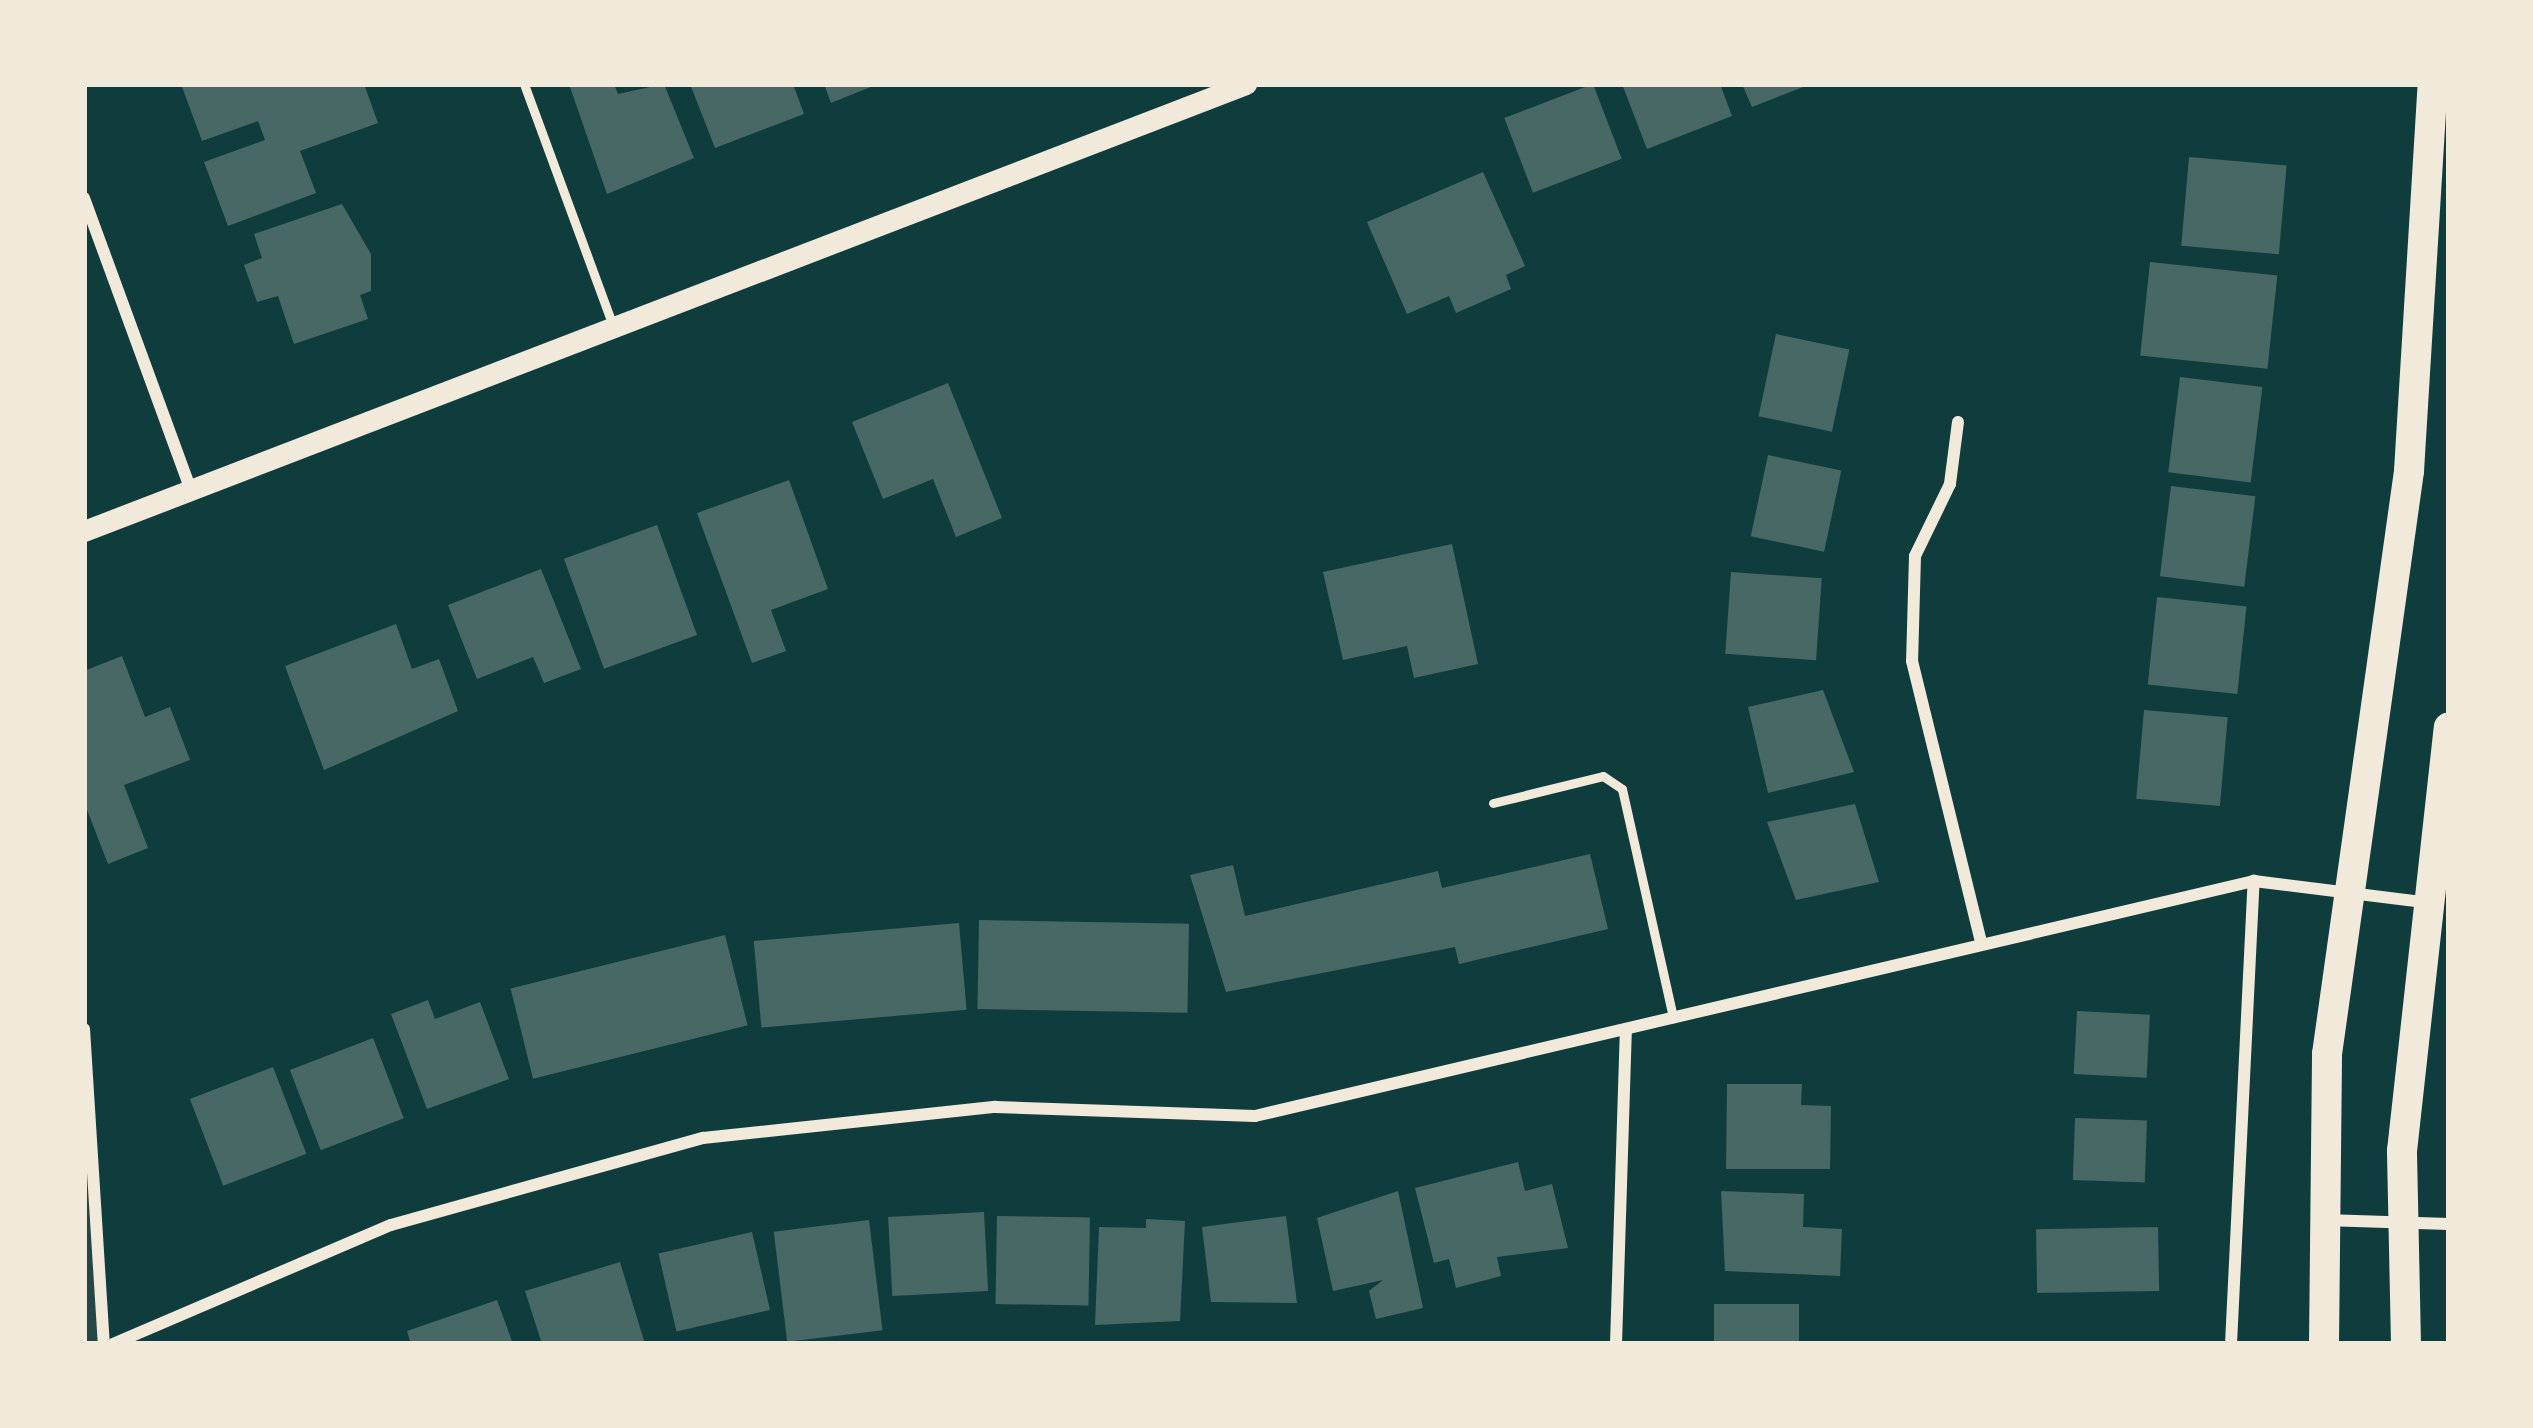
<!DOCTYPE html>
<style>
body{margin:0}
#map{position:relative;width:2533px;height:1428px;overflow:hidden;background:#0f3d3e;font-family:Cabin,sans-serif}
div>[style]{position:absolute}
.green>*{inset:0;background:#244646}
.building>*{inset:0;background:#486865;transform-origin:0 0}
.service>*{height:9px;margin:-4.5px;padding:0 4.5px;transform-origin:4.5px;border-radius:4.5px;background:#f1e9da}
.minor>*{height:12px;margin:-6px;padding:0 6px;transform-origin:6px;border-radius:6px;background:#f1e9da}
.tertiary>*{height:21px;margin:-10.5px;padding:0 10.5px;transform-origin:10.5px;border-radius:10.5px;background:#f1e9da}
.primary>*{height:30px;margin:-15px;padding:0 15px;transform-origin:15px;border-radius:15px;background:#f1e9da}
span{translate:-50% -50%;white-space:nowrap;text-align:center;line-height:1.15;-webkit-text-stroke:9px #f1e9da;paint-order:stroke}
.frame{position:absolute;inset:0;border:87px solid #f1e9da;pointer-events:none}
</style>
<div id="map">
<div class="green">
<i style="clip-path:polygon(84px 1100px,104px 1344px,84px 1344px)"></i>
</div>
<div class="building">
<i style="clip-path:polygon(181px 84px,364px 84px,378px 123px,300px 151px,316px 193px,228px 226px,204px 162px,265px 140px,258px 121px,202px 141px)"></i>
<i style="clip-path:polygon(569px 84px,614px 84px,618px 94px,664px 84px,694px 158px,607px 194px)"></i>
<i style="clip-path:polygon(690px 84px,793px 84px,804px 114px,715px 148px)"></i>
<i style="clip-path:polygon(824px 84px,878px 84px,831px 103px)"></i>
<i style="left:1593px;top:84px;width:80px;height:95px;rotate:69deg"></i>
<i style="clip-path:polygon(1622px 84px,1720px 84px,1732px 116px,1647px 149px)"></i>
<i style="clip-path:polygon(1742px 84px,1811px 84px,1752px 107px)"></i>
<i style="left:2189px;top:157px;width:98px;height:89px;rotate:5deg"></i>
<i style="clip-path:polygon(1483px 172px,1525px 266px,1506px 275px,1511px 289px,1456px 313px,1449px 296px,1407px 314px,1367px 222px)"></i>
<i style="clip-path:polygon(342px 204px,371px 254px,371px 291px,360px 295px,368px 319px,294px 344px,278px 296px,257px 302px,244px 265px,262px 258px,254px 234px)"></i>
<i style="left:2150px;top:262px;width:128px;height:94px;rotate:6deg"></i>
<i style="left:1776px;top:334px;width:75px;height:84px;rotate:12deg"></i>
<i style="left:2180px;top:377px;width:83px;height:96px;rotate:7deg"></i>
<i style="clip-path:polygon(948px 383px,1002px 518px,956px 537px,933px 479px,883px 499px,852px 422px)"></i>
<i style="left:1768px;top:455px;width:75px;height:83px;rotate:12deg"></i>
<i style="clip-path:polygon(789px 480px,828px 589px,771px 610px,786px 651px,752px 663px,697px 513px)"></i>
<i style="left:2171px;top:486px;width:85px;height:91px;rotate:7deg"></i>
<i style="left:657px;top:525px;width:117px;height:99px;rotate:70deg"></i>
<i style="clip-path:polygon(1452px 544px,1478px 664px,1414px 678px,1407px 646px,1343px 660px,1323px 572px)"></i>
<i style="clip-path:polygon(541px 569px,581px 669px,544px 683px,533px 657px,477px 679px,448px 605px)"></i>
<i style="left:1731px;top:572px;width:91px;height:82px;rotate:4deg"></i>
<i style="left:2157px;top:597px;width:90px;height:88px;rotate:6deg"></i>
<i style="clip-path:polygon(396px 624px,412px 669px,439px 659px,458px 711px,324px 770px,285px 666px)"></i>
<i style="clip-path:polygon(122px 656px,145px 717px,170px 707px,190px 760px,124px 785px,148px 848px,108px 864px,84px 802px,84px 671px)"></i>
<i style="clip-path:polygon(1823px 690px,1854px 772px,1768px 793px,1748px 707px)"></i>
<i style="left:2144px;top:710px;width:84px;height:89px;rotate:5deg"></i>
<i style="clip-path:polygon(1855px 804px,1879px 882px,1796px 900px,1767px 822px)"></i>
<i style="clip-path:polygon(1590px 854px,1608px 929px,1459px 964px,1455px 947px,1226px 992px,1190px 875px,1233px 865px,1245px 916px,1438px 871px,1442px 888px)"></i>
<i style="left:979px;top:920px;width:210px;height:89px;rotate:1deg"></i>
<i style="left:959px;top:923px;width:87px;height:206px;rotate:85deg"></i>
<i style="left:725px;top:935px;width:93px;height:221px;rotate:76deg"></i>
<i style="clip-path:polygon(428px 1000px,435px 1019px,480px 1002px,509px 1079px,427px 1109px,391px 1014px)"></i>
<i style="left:2077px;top:1011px;width:73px;height:63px;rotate:3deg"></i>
<i style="left:373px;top:1038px;width:86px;height:89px;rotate:69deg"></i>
<i style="left:273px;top:1067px;width:93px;height:89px;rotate:69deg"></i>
<i style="clip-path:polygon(1727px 1084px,1802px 1084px,1801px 1105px,1831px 1106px,1830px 1169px,1726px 1169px)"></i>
<i style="left:2075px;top:1118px;width:72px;height:62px;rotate:2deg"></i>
<i style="clip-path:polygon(1518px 1162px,1525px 1191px,1552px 1184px,1568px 1248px,1497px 1257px,1501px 1276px,1456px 1288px,1449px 1259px,1434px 1263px,1415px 1188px)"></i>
<i style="clip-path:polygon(1398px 1191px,1423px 1308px,1376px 1319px,1369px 1291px,1383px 1280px,1333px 1291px,1317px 1218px)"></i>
<i style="clip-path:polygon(1721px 1191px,1804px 1194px,1803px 1227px,1842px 1229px,1840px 1276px,1725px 1271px)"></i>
<i style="left:984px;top:1212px;width:79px;height:96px;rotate:87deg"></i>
<i style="left:997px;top:1216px;width:93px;height:88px;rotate:1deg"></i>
<i style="clip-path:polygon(1286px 1216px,1297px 1303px,1211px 1302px,1202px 1227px)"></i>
<i style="clip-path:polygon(1146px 1219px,1185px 1221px,1180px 1321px,1095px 1325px,1099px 1227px,1146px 1228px)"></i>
<i style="left:869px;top:1220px;width:111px;height:96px;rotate:83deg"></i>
<i style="left:2158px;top:1227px;width:64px;height:122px;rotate:89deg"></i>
<i style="left:752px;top:1232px;width:80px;height:96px;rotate:77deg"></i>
<i style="clip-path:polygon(620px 1262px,645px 1344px,542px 1344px,525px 1291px)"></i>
<i style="clip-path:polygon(497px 1300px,513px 1344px,411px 1344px,407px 1331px)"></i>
<i style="left:1714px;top:1304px;width:85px;height:39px"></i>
</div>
<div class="service">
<i style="left:524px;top:84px;width:260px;rotate:69.8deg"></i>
<i style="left:1493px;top:803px;width:113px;rotate:-13.8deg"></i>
<i style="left:1603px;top:776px;width:23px;rotate:34deg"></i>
<i style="left:1622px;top:789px;width:235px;rotate:77.4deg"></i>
</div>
<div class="minor">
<i style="left:84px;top:198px;width:309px;rotate:69.9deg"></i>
<i style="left:1958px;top:422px;width:63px;rotate:97.4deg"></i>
<i style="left:1950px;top:484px;width:80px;rotate:115.9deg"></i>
<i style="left:1915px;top:556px;width:105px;rotate:91.6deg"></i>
<i style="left:1912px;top:661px;width:288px;rotate:76.2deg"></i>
<i style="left:84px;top:1029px;width:316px;rotate:86.4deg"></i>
<i style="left:2324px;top:1220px;width:125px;rotate:1.8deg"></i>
<i style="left:113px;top:1344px;width:302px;rotate:-23.2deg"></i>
<i style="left:391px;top:1225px;width:324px;rotate:-15.6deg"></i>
<i style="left:703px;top:1138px;width:294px;rotate:-6.1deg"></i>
<i style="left:995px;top:1107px;width:260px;rotate:2deg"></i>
<i style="left:1255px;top:1116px;width:1026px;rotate:-13.24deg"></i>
<i style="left:2254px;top:881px;width:169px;rotate:7.1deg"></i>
<i style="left:1616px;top:1344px;width:315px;rotate:-88.2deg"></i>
<i style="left:2231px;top:1344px;width:464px;rotate:-87.2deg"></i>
</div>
<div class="tertiary">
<i style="left:84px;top:531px;width:1245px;rotate:-21.04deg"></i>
</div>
<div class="primary">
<i style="left:2324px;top:1344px;width:290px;rotate:-89.4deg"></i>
<i style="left:2327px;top:1054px;width:589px;rotate:-81.99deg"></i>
<i style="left:2409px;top:471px;width:388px;rotate:-86.5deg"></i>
<i style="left:2406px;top:1344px;width:193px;rotate:-91.2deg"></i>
<i style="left:2402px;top:1151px;width:426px;rotate:-83.7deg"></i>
</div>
<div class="frame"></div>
</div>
